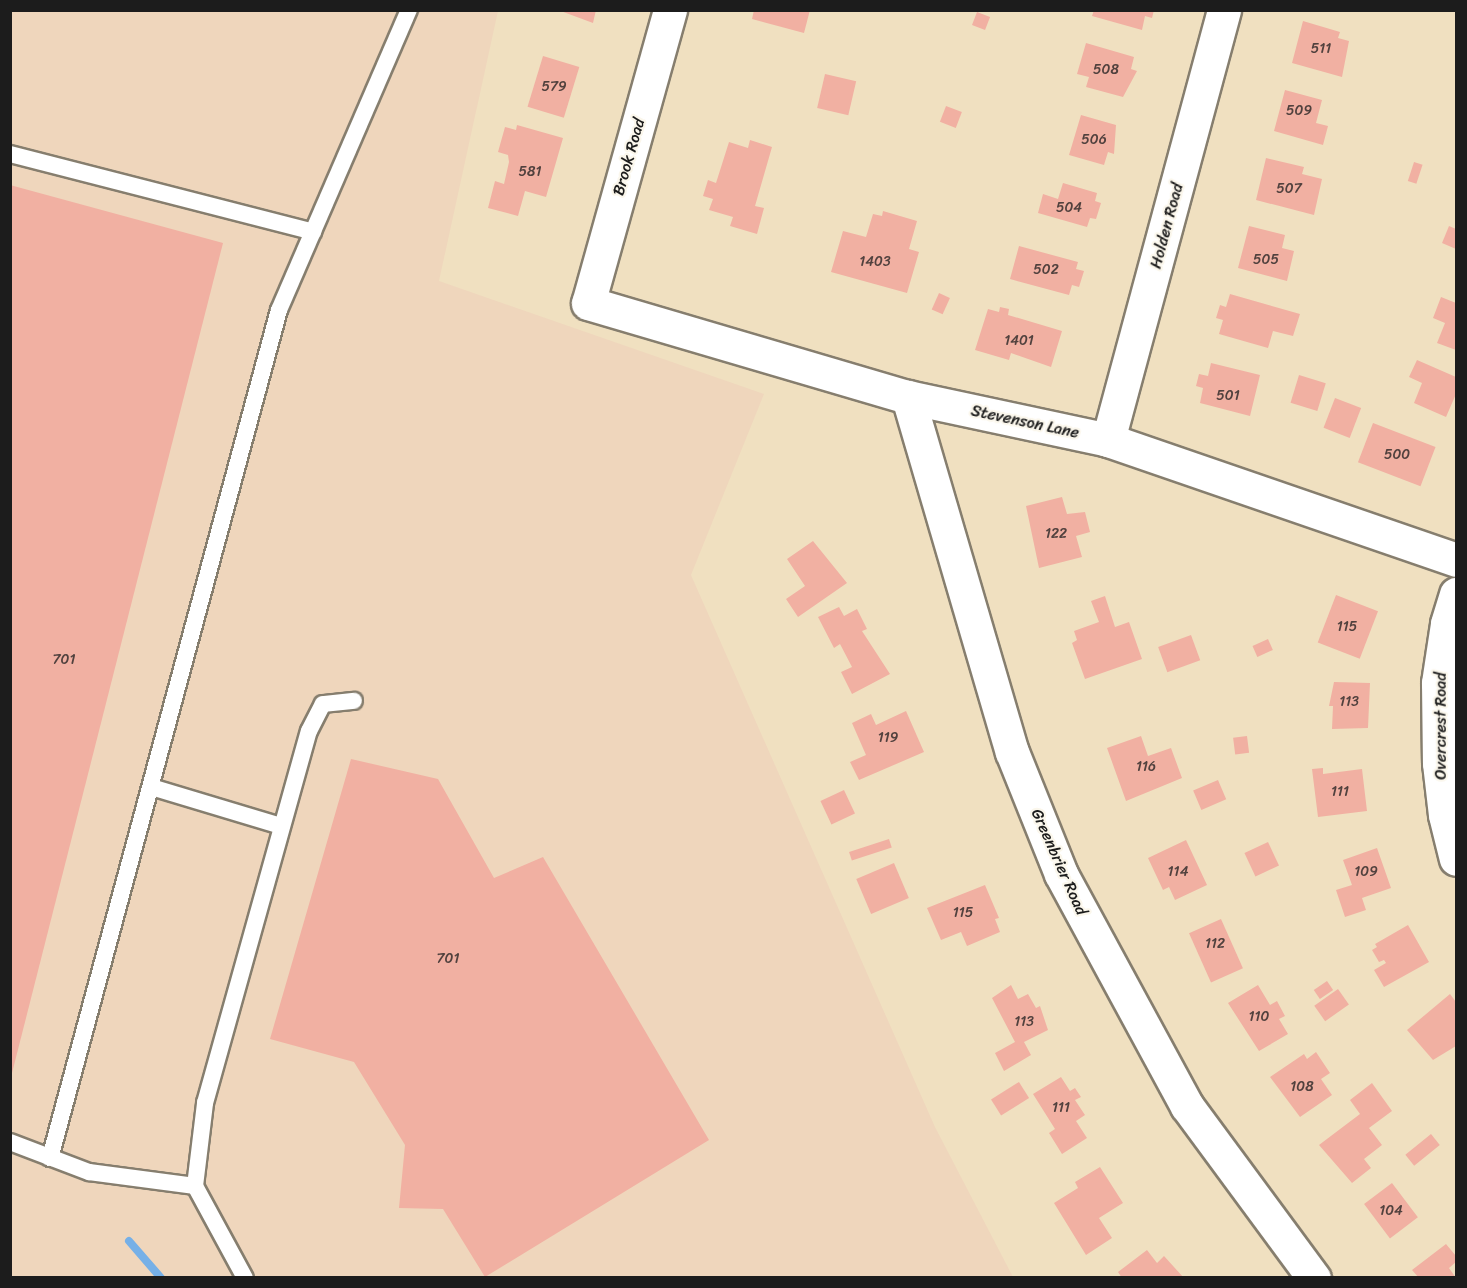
<!DOCTYPE html>
<style>
body{margin:0}
#map{position:relative;width:1467px;height:1288px;overflow:hidden;background:#f0e0c0;font-family:Sriracha,sans-serif}
div>[style]{position:absolute}
.built>*{inset:0;background:#efd6bc}
.stream>*{height:8px;margin:-4px;padding:0 4px;transform-origin:4px;border-radius:4px;background:#76b0e7}
.building>*{inset:0;background:#f1b0a2;transform-origin:0 0}
.roads{filter:drop-shadow(2px 0 #867e6e) drop-shadow(-2px 0 #867e6e) drop-shadow(0 2px #867e6e) drop-shadow(0 -2px #867e6e)}
.lane>*{height:16px;margin:-8px;padding:0 8px;transform-origin:8px;border-radius:8px;background:#fff}
.street>*{height:33px;margin:-16.5px;padding:0 16.5px;transform-origin:16.5px;border-radius:16.5px;background:#fff}
span{translate:-50% -50%;white-space:nowrap;text-align:center;line-height:1.15;-webkit-text-stroke:4.5px #fbf7ec;paint-order:stroke}
.number-label{font-size:14px;color:#51413e}
.number-label span{-webkit-text-stroke-width:0}
.street-label{font-size:16px;color:#1c1c1c}
.frame{position:absolute;inset:0;border:12px solid #1c1c1c;pointer-events:none}
</style>
<div id="map">
<div class="built">
<i style="clip-path:polygon(10px 11px,498px 11px,439px 281px,764px 394px,691px 575px,935px 1127px,1013px 1277px,11px 1277px)"></i>
</div>
<div class="stream">
<i style="left:129px;top:1241px;width:49px;rotate:49.1deg"></i>
</div>
<div class="building">
<i style="clip-path:polygon(558px 10px,596px 10px,593px 23px)"></i>
<i style="clip-path:polygon(754px 10px,810px 10px,804px 33px,752px 19px)"></i>
<i style="clip-path:polygon(1094px 10px,1154px 10px,1152px 18px,1145px 16px,1142px 30px,1092px 16px)"></i>
<i style="left:977px;top:12px;width:14px;height:14px;rotate:21deg"></i>
<i style="clip-path:polygon(1303px 21px,1340px 32px,1338px 38px,1349px 41px,1342px 77px,1292px 63px)"></i>
<i style="clip-path:polygon(1086px 43px,1134px 57px,1131px 69px,1137px 71px,1123px 97px,1086px 87px,1089px 77px,1077px 74px)"></i>
<i style="left:543px;top:56px;width:38px;height:53px;rotate:17deg"></i>
<i style="left:825px;top:74px;width:32px;height:35px;rotate:13deg"></i>
<i style="clip-path:polygon(1285px 90px,1322px 100px,1316px 123px,1328px 126px,1323px 145px,1274px 131px)"></i>
<i style="left:946px;top:106px;width:17px;height:17px;rotate:21deg"></i>
<i style="clip-path:polygon(1081px 115px,1116px 125px,1114px 154px,1108px 152px,1104px 165px,1069px 155px)"></i>
<i style="clip-path:polygon(517px 125px,563px 138px,546px 197px,525px 191px,518px 216px,488px 208px,495px 181px,504px 184px,509px 162px,508px 155px,498px 152px,505px 127px,516px 130px)"></i>
<i style="clip-path:polygon(750px 140px,772px 147px,755px 206px,764px 208px,757px 234px,730px 226px,733px 217px,709px 210px,713px 199px,703px 196px,708px 180px,716px 183px,729px 142px,748px 148px)"></i>
<i style="clip-path:polygon(1266px 158px,1304px 167px,1302px 174px,1322px 179px,1314px 215px,1256px 200px)"></i>
<i style="left:1414px;top:162px;width:9px;height:20px;rotate:18deg"></i>
<i style="clip-path:polygon(1063px 183px,1097px 193px,1095px 201px,1101px 203px,1096px 219px,1090px 218px,1087px 227px,1038px 213px,1043px 194px,1058px 199px)"></i>
<i style="clip-path:polygon(10px 185px,223px 243px,11px 1077px,10px 1077px)"></i>
<i style="clip-path:polygon(883px 211px,917px 221px,909px 249px,919px 252px,907px 293px,831px 272px,843px 231px,866px 237px,873px 214px,882px 216px)"></i>
<i style="clip-path:polygon(1249px 226px,1285px 235px,1282px 248px,1294px 251px,1287px 281px,1238px 268px)"></i>
<i style="clip-path:polygon(1449px 226px,1456px 229px,1456px 249px,1442px 243px)"></i>
<i style="clip-path:polygon(1019px 246px,1078px 262px,1076px 269px,1084px 271px,1079px 287px,1072px 285px,1069px 295px,1010px 279px)"></i>
<i style="left:939px;top:293px;width:12px;height:18px;rotate:24deg"></i>
<i style="clip-path:polygon(1230px 294px,1300px 314px,1293px 336px,1273px 331px,1268px 348px,1219px 334px,1223px 320px,1216px 318px,1220px 305px,1226px 307px)"></i>
<i style="clip-path:polygon(1441px 297px,1456px 303px,1456px 350px,1437px 343px,1445px 323px,1433px 318px)"></i>
<i style="clip-path:polygon(1000px 307px,1009px 309px,1008px 315px,1062px 331px,1051px 367px,1011px 353px,1009px 360px,975px 350px,988px 309px,999px 312px)"></i>
<i style="clip-path:polygon(1417px 360px,1456px 377px,1456px 394px,1446px 417px,1414px 403px,1422px 383px,1409px 377px)"></i>
<i style="clip-path:polygon(1211px 363px,1260px 375px,1250px 416px,1200px 403px,1203px 388px,1196px 386px,1199px 374px,1208px 376px)"></i>
<i style="left:1299px;top:375px;width:28px;height:29px;rotate:17deg"></i>
<i style="left:1335px;top:398px;width:28px;height:32px;rotate:21deg"></i>
<i style="left:1373px;top:423px;width:67px;height:42px;rotate:21deg"></i>
<i style="clip-path:polygon(1062px 497px,1067px 514px,1085px 512px,1090px 532px,1076px 536px,1082px 557px,1039px 568px,1026px 506px)"></i>
<i style="clip-path:polygon(813px 541px,847px 583px,798px 617px,786px 599px,805px 586px,787px 559px)"></i>
<i style="left:1336px;top:595px;width:45px;height:51px;rotate:21deg"></i>
<i style="clip-path:polygon(1105px 596px,1115px 627px,1129px 622px,1142px 659px,1085px 679px,1072px 643px,1077px 640px,1074px 631px,1099px 622px,1091px 601px)"></i>
<i style="clip-path:polygon(839px 607px,844px 616px,857px 609px,867px 629px,862px 631px,890px 674px,852px 694px,841px 672px,852px 667px,840px 644px,834px 648px,818px 617px)"></i>
<i style="left:1191px;top:635px;width:27px;height:35px;rotate:70deg"></i>
<i style="left:1268px;top:639px;width:12px;height:17px;rotate:66deg"></i>
<i style="clip-path:polygon(1334px 682px,1370px 683px,1368px 728px,1332px 729px,1333px 706px,1329px 706px)"></i>
<i style="clip-path:polygon(906px 711px,924px 752px,859px 780px,850px 762px,866px 755px,852px 723px,871px 714px,876px 725px)"></i>
<i style="clip-path:polygon(1141px 736px,1148px 756px,1171px 748px,1182px 778px,1126px 801px,1107px 748px)"></i>
<i style="left:1247px;top:736px;width:17px;height:14px;rotate:83deg"></i>
<i style="clip-path:polygon(351px 759px,438px 779px,494px 878px,543px 857px,709px 1140px,485px 1277px,443px 1209px,399px 1208px,405px 1145px,354px 1062px,270px 1039px)"></i>
<i style="clip-path:polygon(1323px 768px,1323px 774px,1362px 769px,1367px 811px,1318px 817px,1312px 769px)"></i>
<i style="left:1218px;top:780px;width:21px;height:27px;rotate:67deg"></i>
<i style="left:844px;top:790px;width:26px;height:26px;rotate:65deg"></i>
<i style="left:889px;top:839px;width:9px;height:42px;rotate:72deg"></i>
<i style="clip-path:polygon(1186px 840px,1207px 885px,1175px 900px,1169px 887px,1163px 890px,1148px 858px)"></i>
<i style="left:1268px;top:842px;width:26px;height:26px;rotate:65deg"></i>
<i style="clip-path:polygon(1377px 848px,1391px 888px,1362px 898px,1366px 910px,1345px 917px,1336px 890px,1352px 885px,1343px 860px)"></i>
<i style="left:894px;top:863px;width:38px;height:41px;rotate:67deg"></i>
<i style="clip-path:polygon(985px 885px,999px 918px,995px 919px,1000px 932px,967px 946px,961px 932px,941px 940px,927px 908px)"></i>
<i style="left:1221px;top:919px;width:54px;height:35px;rotate:66deg"></i>
<i style="clip-path:polygon(1408px 925px,1429px 962px,1384px 987px,1374px 970px,1386px 963px,1384px 960px,1379px 962px,1372px 950px,1377px 947px,1375px 944px)"></i>
<i style="left:1327px;top:981px;width:11px;height:16px;rotate:56deg"></i>
<i style="clip-path:polygon(1011px 985px,1018px 999px,1028px 994px,1036px 1008px,1040px 1006px,1048px 1030px,1024px 1042px,1031px 1055px,1004px 1071px,995px 1053px,1015px 1042px,992px 998px)"></i>
<i style="clip-path:polygon(1258px 985px,1270px 1005px,1277px 1001px,1285px 1016px,1279px 1019px,1288px 1034px,1259px 1051px,1228px 1003px)"></i>
<i style="left:1338px;top:989px;width:19px;height:29px;rotate:55deg"></i>
<i style="clip-path:polygon(1450px 994px,1456px 1002px,1456px 1046px,1433px 1060px,1407px 1030px)"></i>
<i style="clip-path:polygon(1316px 1052px,1330px 1073px,1321px 1079px,1332px 1095px,1300px 1117px,1270px 1077px,1304px 1054px,1307px 1059px)"></i>
<i style="clip-path:polygon(1061px 1077px,1070px 1091px,1075px 1088px,1081px 1097px,1075px 1100px,1085px 1115px,1076px 1121px,1087px 1138px,1062px 1154px,1049px 1133px,1055px 1129px,1033px 1094px)"></i>
<i style="left:1019px;top:1082px;width:19px;height:33px;rotate:58deg"></i>
<i style="clip-path:polygon(1372px 1083px,1392px 1111px,1369px 1128px,1382px 1145px,1364px 1159px,1371px 1168px,1352px 1183px,1319px 1145px,1360px 1114px,1350px 1100px)"></i>
<i style="left:1431px;top:1134px;width:14px;height:33px;rotate:51deg"></i>
<i style="clip-path:polygon(1100px 1167px,1123px 1203px,1099px 1218px,1112px 1238px,1086px 1255px,1054px 1203px,1078px 1188px,1075px 1182px)"></i>
<i style="left:1392px;top:1183px;width:43px;height:35px;rotate:53deg"></i>
<i style="clip-path:polygon(1446px 1244px,1456px 1256px,1456px 1262px,1449px 1268px,1456px 1278px,1419px 1278px,1412px 1270px)"></i>
<i style="clip-path:polygon(1147px 1250px,1157px 1263px,1164px 1256px,1184px 1278px,1122px 1278px,1118px 1272px)"></i>
</div>
<div class="roads">
<div class="lane">
<i style="left:10px;top:154px;width:313px;rotate:14.4deg"></i>
<i style="left:151px;top:787px;width:136px;rotate:16.7deg"></i>
<i style="left:10px;top:1142px;width:85px;rotate:20.8deg"></i>
<i style="left:89px;top:1172px;width:107px;rotate:7.5deg"></i>
<i style="left:50px;top:1158px;width:878px;rotate:-74.89deg"></i>
<i style="left:279px;top:310px;width:327px;rotate:-66.6deg"></i>
<i style="left:245px;top:1278px;width:105px;rotate:-118.5deg"></i>
<i style="left:195px;top:1186px;width:84px;rotate:-83.1deg"></i>
<i style="left:205px;top:1103px;width:386px;rotate:-74.4deg"></i>
<i style="left:309px;top:731px;width:30px;rotate:-63deg"></i>
<i style="left:323px;top:704px;width:31px;rotate:-6deg"></i>
</div>
<div class="street">
<i style="left:670px;top:10px;width:304px;rotate:105.6deg"></i>
<i style="left:588px;top:303px;width:334px;rotate:16.4deg"></i>
<i style="left:908px;top:397px;width:205px;rotate:12.1deg"></i>
<i style="left:1108px;top:440px;width:368px;rotate:19deg"></i>
<i style="left:908px;top:397px;width:370px;rotate:73.7deg"></i>
<i style="left:1012px;top:752px;width:131px;rotate:68.1deg"></i>
<i style="left:1061px;top:874px;width:264px;rotate:61.5deg"></i>
<i style="left:1187px;top:1106px;width:214px;rotate:53.6deg"></i>
<i style="left:1108px;top:440px;width:445px;rotate:-74.9deg"></i>
<i style="left:1456px;top:594px;width:31px;rotate:107deg"></i>
<i style="left:1447px;top:624px;width:60px;rotate:98.7deg"></i>
<i style="left:1438px;top:683px;width:80px;rotate:89.3deg"></i>
<i style="left:1439px;top:763px;width:52px;rotate:83.4deg"></i>
<i style="left:1445px;top:815px;width:45px;rotate:76deg"></i>
</div>
</div>
<div class="number-label">
<span style="left:1321px;top:49px">511</span>
<span style="left:1106px;top:70px">508</span>
<span style="left:554px;top:87px">579</span>
<span style="left:1299px;top:111px">509</span>
<span style="left:1094px;top:140px">506</span>
<span style="left:530px;top:172px">581</span>
<span style="left:1289px;top:189px">507</span>
<span style="left:1069px;top:208px">504</span>
<span style="left:1266px;top:260px">505</span>
<span style="left:875px;top:262px">1403</span>
<span style="left:1046px;top:270px">502</span>
<span style="left:1019px;top:341px">1401</span>
<span style="left:1228px;top:396px">501</span>
<span style="left:1397px;top:455px">500</span>
<span style="left:1056px;top:534px">122</span>
<span style="left:1347px;top:627px">115</span>
<span style="left:64px;top:660px">701</span>
<span style="left:1349px;top:702px">113</span>
<span style="left:888px;top:738px">119</span>
<span style="left:1146px;top:767px">116</span>
<span style="left:1340px;top:792px">111</span>
<span style="left:1178px;top:872px">114</span>
<span style="left:1366px;top:872px">109</span>
<span style="left:963px;top:913px">115</span>
<span style="left:1215px;top:944px">112</span>
<span style="left:448px;top:959px">701</span>
<span style="left:1259px;top:1017px">110</span>
<span style="left:1024px;top:1022px">113</span>
<span style="left:1302px;top:1087px">108</span>
<span style="left:1061px;top:1108px">111</span>
<span style="left:1391px;top:1211px">104</span>
</div>
<div class="street-label">
<span style="left:629px;top:157px;rotate:-74deg">Brook Road</span>
<span style="left:1167px;top:226px;rotate:-75deg">Holden Road</span>
<span style="left:1025px;top:422px;rotate:12deg">Stevenson Lane</span>
<span style="left:1441px;top:726px;rotate:-90deg">Overcrest Road</span>
<span style="left:1059px;top:862px;rotate:66deg">Greenbrier Road</span>
</div>
<div class="frame"></div>
</div>
